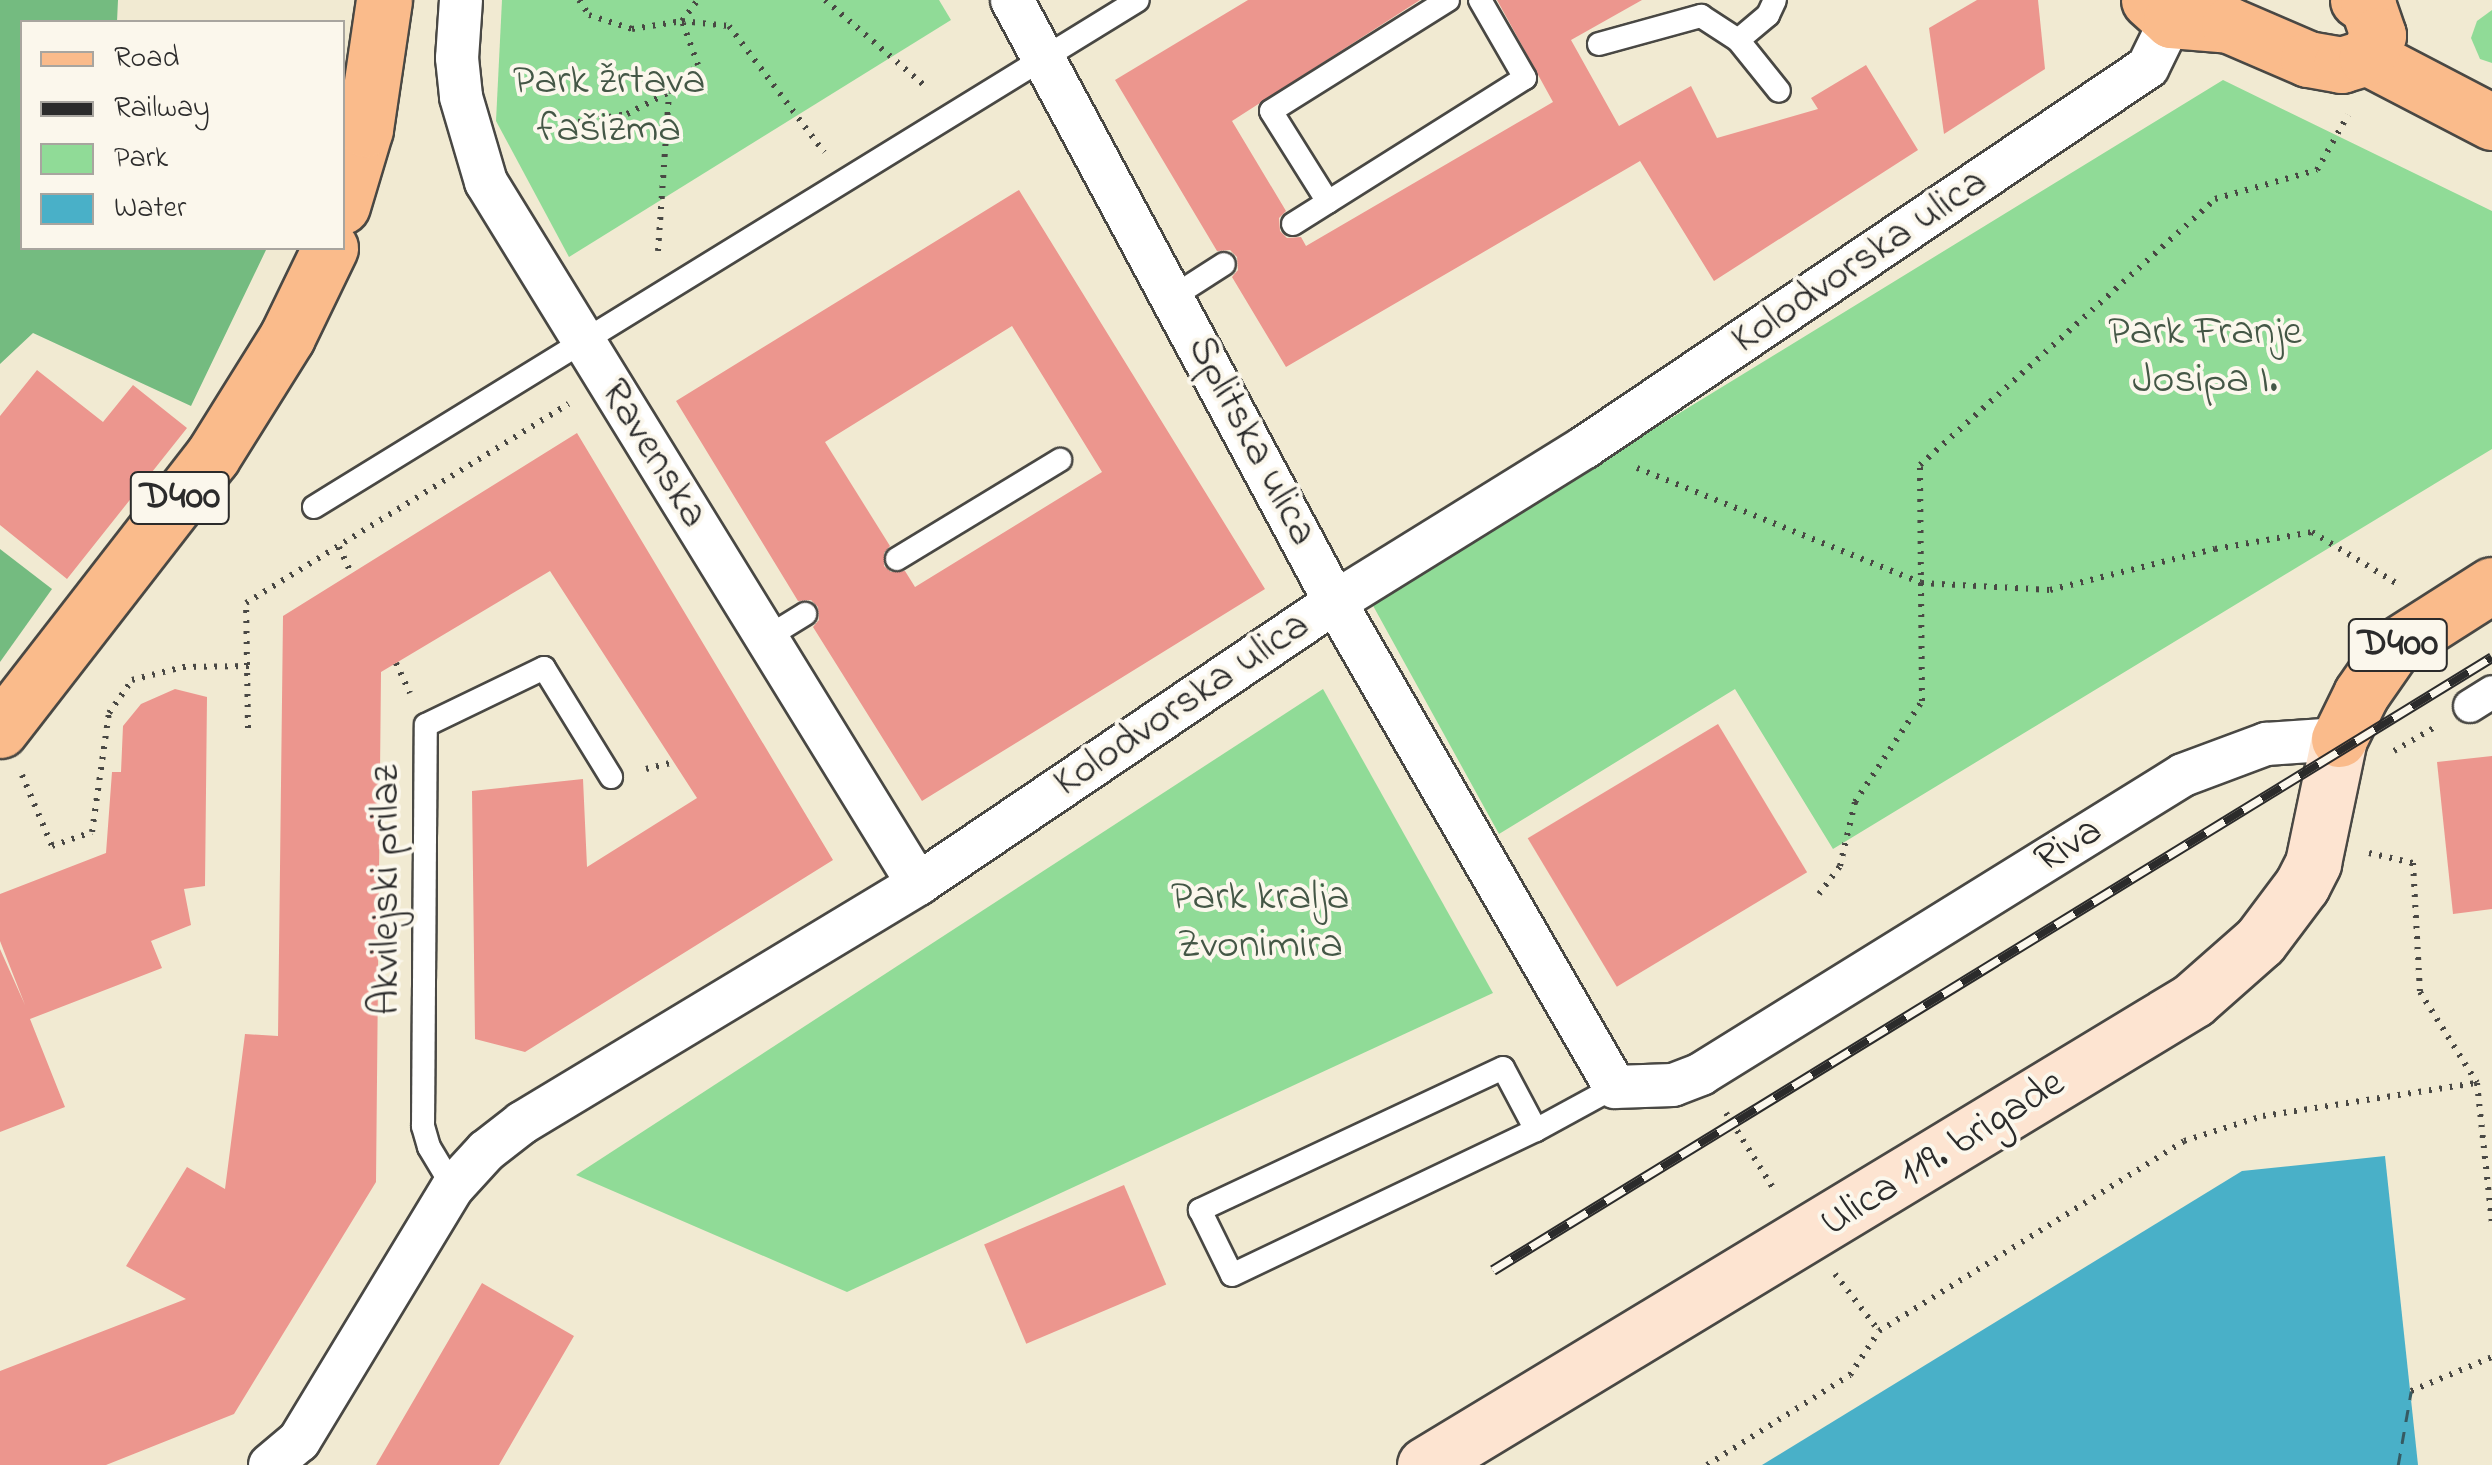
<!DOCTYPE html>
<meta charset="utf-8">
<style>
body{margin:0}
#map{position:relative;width:2492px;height:1465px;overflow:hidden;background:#f1ead2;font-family:"Indie Flower",sans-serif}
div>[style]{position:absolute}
.green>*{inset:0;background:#90db97}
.forest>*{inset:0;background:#74bb80}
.water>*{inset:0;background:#49b0c8}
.ferry>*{height:2.5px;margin-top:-1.25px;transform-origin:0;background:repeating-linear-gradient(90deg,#365a62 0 12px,transparent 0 22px)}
.building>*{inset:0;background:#ec968e;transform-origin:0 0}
.path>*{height:6px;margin-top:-3px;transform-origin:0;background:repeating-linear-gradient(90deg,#494844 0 2.5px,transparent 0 10.5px)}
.roads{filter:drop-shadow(2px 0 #494844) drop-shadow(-2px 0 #494844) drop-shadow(0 2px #494844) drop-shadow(0 -2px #494844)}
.service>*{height:22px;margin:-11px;padding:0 11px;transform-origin:11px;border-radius:11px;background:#fff}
.pedestrian>*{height:32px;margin:-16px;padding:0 16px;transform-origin:16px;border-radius:16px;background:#fff}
.minor>*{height:42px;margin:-21px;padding:0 21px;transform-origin:21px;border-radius:21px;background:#fff}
.secondary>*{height:55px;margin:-27.5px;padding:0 27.5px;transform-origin:27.5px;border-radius:27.5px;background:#fde4d1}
.primary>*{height:55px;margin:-27.5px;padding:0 27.5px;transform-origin:27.5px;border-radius:27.5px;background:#fabb8b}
.rail>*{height:11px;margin-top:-5.5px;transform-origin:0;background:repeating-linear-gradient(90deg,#fbf7ec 0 22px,#2b2b2b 0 44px);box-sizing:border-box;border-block:2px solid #2b2b2b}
span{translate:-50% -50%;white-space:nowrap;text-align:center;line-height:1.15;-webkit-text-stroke:8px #fbf7ec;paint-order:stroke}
.shield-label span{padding:2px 8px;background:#fbf7ec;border:2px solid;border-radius:8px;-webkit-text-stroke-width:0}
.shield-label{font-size:40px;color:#2b2b2b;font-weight:700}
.park-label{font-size:42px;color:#445746}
.street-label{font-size:42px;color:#2b2b2b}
.legend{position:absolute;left:20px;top:20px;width:325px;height:230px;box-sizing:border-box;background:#fbf7ec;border:2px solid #a8a59f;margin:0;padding:12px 18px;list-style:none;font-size:30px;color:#2b2b2b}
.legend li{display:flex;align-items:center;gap:20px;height:50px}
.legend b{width:50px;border:2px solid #a8a59f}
</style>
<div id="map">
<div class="green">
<i style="clip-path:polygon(502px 0,939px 0,951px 20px,569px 257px,496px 121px)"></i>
<i style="clip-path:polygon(2492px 10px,2492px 63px,2480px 59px,2471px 38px,2477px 21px)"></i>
<i style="clip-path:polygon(2223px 80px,2492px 211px,2492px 449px,1833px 849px,1735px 689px,1499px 834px,1371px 602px)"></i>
<i style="clip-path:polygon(1323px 689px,1493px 993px,847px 1292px,576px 1175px)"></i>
</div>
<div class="forest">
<i style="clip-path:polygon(0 0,118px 0,117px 22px,22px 22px,22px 248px,266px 250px,191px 406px,33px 333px,0 364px)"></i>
<i style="clip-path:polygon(0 549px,52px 589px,0 662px)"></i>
</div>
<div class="water">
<i style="clip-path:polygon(2385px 1156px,2418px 1465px,1762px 1465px,2242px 1171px)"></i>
</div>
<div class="ferry">
<i style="left:2398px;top:1465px;width:75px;rotate:-80deg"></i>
</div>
<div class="building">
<i style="clip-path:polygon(1248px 0,1420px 0,1232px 121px,1286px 211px,1279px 218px,1280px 231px,1287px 238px,1301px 237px,1306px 246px,1553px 102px,1497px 0,1642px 0,1571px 40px,1619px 126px,1691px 86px,1717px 138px,1818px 109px,1811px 98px,1866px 65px,1918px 150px,1714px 281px,1640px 161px,1286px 367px,1232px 277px,1238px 270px,1237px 257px,1230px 250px,1217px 251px,1115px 80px)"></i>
<i style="clip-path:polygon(1977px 0,2038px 0,2045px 69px,1944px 134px,1929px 28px)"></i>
<i style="clip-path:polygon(evenodd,1019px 190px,1265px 589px,922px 801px,813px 627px,819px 620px,818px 607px,811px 600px,798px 601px,676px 401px,1019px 190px,1012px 326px,1102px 472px,915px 587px,905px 571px,891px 572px,884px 566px,884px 553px,890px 546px,825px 442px,1012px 326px)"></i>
<i style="clip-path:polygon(37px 370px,103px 422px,133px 385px,187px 428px,67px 579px,0 525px,0 416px)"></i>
<i style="clip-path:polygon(577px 433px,833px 860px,525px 1052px,475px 1039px,472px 791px,583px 779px,587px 867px,697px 798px,550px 571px,381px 672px,376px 1182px,234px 1414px,106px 1465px,0 1465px,0 1371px,186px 1299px,126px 1266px,187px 1167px,225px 1189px,245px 1034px,278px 1036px,283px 616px)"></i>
<i style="clip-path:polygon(175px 689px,207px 697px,205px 886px,184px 889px,191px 925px,151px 941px,162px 968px,30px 1019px,65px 1107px,0 1132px,0 949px,25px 1005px,0 941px,0 894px,106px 853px,112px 772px,121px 772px,123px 726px,141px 704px)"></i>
<i style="left:1718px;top:724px;width:173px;height:222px;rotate:59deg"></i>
<i style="clip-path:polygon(2492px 756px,2492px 909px,2453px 914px,2437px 762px)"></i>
<i style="left:1124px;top:1185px;width:108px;height:152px;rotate:67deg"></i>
<i style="clip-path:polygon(482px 1283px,574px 1336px,521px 1427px,499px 1465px,376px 1465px)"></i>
</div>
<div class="path">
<i style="left:579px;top:0;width:18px;rotate:56deg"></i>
<i style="left:589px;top:15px;width:45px;rotate:18deg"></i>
<i style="left:632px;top:29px;width:51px;rotate:-9.1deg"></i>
<i style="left:682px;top:21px;width:47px;rotate:6.1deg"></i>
<i style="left:729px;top:26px;width:158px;rotate:53deg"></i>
<i style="left:825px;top:0;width:133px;rotate:40.7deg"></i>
<i style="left:578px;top:122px;width:50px;rotate:-9.3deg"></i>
<i style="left:627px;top:114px;width:47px;rotate:-27.6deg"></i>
<i style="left:669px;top:92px;width:40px;rotate:-43deg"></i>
<i style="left:698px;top:65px;width:47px;rotate:-110deg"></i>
<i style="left:682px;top:21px;width:26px;rotate:-53deg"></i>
<i style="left:658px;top:251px;width:158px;rotate:-86deg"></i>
<i style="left:1637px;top:468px;width:306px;rotate:22deg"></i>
<i style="left:1921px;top:583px;width:129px;rotate:3.1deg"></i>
<i style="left:2050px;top:590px;width:170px;rotate:-14deg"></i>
<i style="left:2215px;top:549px;width:98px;rotate:-9.9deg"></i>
<i style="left:2312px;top:532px;width:98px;rotate:31.3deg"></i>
<i style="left:339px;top:547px;width:29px;rotate:65deg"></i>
<i style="left:396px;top:663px;width:33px;rotate:65deg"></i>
<i style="left:248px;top:728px;width:125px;rotate:-90.9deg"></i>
<i style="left:246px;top:603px;width:379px;rotate:-31.7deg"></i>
<i style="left:2394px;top:751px;width:48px;rotate:-30.3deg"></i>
<i style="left:646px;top:769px;width:29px;rotate:-14deg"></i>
<i style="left:22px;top:775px;width:77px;rotate:67.1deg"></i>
<i style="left:52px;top:846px;width:42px;rotate:-19.3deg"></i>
<i style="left:92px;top:832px;width:120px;rotate:-81.9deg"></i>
<i style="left:109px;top:713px;width:40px;rotate:-55.1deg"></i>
<i style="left:132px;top:680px;width:53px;rotate:-14.3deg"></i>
<i style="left:183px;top:667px;width:66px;rotate:-0.9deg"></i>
<i style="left:2369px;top:853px;width:45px;rotate:12.8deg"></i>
<i style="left:2413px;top:863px;width:129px;rotate:86.9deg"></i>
<i style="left:2420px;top:992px;width:107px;rotate:57.9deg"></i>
<i style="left:2477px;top:1083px;width:142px;rotate:83.9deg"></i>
<i style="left:1819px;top:894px;width:35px;rotate:-53deg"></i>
<i style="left:1840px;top:866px;width:66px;rotate:-76.8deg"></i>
<i style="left:1855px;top:802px;width:121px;rotate:-56.4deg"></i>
<i style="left:1922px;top:701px;width:236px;rotate:-90.5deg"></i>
<i style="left:1920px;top:465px;width:397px;rotate:-42deg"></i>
<i style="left:2215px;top:199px;width:106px;rotate:-15.9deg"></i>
<i style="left:2317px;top:170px;width:63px;rotate:-60.6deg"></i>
<i style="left:1726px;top:1113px;width:92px;rotate:57.9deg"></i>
<i style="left:1835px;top:1274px;width:72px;rotate:52.3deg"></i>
<i style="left:1879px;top:1331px;width:359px;rotate:-31.9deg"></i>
<i style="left:2184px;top:1141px;width:83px;rotate:-17.6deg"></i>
<i style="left:2263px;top:1116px;width:217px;rotate:-8.8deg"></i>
<i style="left:2411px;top:1391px;width:88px;rotate:-22.8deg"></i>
<i style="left:1707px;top:1465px;width:169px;rotate:-32.2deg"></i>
<i style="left:1850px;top:1375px;width:53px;rotate:-56.6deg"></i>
</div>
<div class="roads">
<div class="service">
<i style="left:1775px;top:0;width:17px;rotate:115deg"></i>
<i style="left:1768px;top:15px;width:39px;rotate:140deg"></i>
<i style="left:1738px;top:40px;width:65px;rotate:51.2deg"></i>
<i style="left:1599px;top:44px;width:106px;rotate:-15.4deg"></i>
<i style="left:1701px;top:16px;width:44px;rotate:33deg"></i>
<i style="left:1328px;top:202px;width:107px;rotate:-122.1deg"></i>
<i style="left:1271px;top:111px;width:209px;rotate:-32.1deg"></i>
<i style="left:1293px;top:224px;width:274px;rotate:-32.2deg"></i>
<i style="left:1525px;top:78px;width:90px;rotate:-120deg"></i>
<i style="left:1174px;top:296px;width:59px;rotate:-32.6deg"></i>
<i style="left:314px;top:507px;width:967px;rotate:-31.6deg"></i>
<i style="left:897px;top:559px;width:191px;rotate:-31.3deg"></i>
<i style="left:766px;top:638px;width:46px;rotate:-31.6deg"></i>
<i style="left:1536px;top:1130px;width:70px;rotate:-118deg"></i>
<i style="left:1503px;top:1068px;width:335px;rotate:154.9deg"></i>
<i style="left:1200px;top:1210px;width:72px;rotate:63.8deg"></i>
<i style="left:1232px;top:1275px;width:337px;rotate:-25.5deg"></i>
<i style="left:1536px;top:1130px;width:90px;rotate:-28.6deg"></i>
<i style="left:453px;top:1187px;width:47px;rotate:-121deg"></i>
<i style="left:429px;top:1147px;width:22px;rotate:-106deg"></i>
<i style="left:423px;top:1126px;width:401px;rotate:-89.6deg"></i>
<i style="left:426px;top:725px;width:131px;rotate:-25.8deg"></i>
<i style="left:544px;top:668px;width:128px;rotate:58.4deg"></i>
</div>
<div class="pedestrian">
<i style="left:2470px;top:706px;width:26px;rotate:-32deg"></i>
</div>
<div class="minor">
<i style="left:461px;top:0;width:58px;rotate:93.9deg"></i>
<i style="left:457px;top:58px;width:39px;rotate:84deg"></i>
<i style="left:461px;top:97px;width:89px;rotate:73.6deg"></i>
<i style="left:486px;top:182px;width:824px;rotate:58.39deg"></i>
<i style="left:1012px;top:0;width:683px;rotate:61.78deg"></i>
<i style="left:1335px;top:602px;width:560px;rotate:60deg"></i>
<i style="left:1615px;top:1087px;width:58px;rotate:-2deg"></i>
<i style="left:1673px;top:1085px;width:30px;rotate:-21deg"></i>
<i style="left:1701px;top:1074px;width:567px;rotate:-31.81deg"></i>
<i style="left:2183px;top:775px;width:89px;rotate:-20.5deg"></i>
<i style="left:2266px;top:744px;width:73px;rotate:-3.9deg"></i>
<i style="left:270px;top:1465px;width:38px;rotate:-40deg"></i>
<i style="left:299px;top:1441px;width:297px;rotate:-58.8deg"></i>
<i style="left:453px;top:1187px;width:49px;rotate:-47.5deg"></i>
<i style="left:486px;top:1151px;width:46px;rotate:-37.9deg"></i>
<i style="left:522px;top:1123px;width:463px;rotate:-31.1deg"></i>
<i style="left:918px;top:884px;width:503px;rotate:-34.07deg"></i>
<i style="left:1335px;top:602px;width:294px;rotate:-31.8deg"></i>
<i style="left:1585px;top:447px;width:679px;rotate:-34.02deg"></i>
<i style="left:2148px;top:67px;width:52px;rotate:-63.9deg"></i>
</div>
<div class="secondary">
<i style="left:1425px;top:1465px;width:898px;rotate:-31.19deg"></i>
<i style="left:2193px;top:1000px;width:89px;rotate:-41.4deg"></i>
<i style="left:2260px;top:941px;width:70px;rotate:-53.1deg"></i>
<i style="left:2302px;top:885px;width:25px;rotate:-63deg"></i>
<i style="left:2313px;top:863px;width:127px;rotate:-78.2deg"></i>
</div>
<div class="primary">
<i style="left:2149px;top:0;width:30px;rotate:42deg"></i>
<i style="left:2171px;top:20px;width:58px;rotate:4.9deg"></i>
<i style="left:2229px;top:25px;width:86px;rotate:23.3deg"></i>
<i style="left:2308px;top:59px;width:34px;rotate:10deg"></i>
<i style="left:2341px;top:65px;width:27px;rotate:-17deg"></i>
<i style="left:2367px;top:57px;width:141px;rotate:27.5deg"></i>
<i style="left:2358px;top:0;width:12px;rotate:31deg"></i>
<i style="left:2368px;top:6px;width:31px;rotate:71deg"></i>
<i style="left:2378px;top:35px;width:25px;rotate:117deg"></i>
<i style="left:342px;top:206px;width:80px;rotate:-73.4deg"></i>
<i style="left:365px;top:129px;width:130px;rotate:-81.6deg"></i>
<i style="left:0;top:730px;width:346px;rotate:-52.2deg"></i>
<i style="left:212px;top:457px;width:142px;rotate:-58deg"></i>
<i style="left:287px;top:337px;width:99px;rotate:-64.2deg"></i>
<i style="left:2339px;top:739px;width:50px;rotate:-63.9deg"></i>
<i style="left:2361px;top:694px;width:56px;rotate:-55.2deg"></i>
<i style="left:2393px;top:648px;width:117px;rotate:-32.5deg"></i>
</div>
</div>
<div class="rail">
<i style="left:1493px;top:1270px;width:1172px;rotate:-31.53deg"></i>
</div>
<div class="shield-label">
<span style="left:180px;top:498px">D400</span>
<span style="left:2398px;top:645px">D400</span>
</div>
<div class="park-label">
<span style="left:609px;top:106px">Park žrtava<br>fašizma</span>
<span style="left:2205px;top:357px">Park Franje<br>Josipa I.</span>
<span style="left:1260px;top:922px">Park kralja<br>Zvonimira</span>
</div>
<div class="street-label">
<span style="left:1860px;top:262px;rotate:-34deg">Kolodvorska ulica</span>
<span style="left:1251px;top:441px;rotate:62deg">Splitska ulica</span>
<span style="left:653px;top:454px;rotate:58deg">Ravenska</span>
<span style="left:1182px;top:705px;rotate:-34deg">Kolodvorska ulica</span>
<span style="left:2069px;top:846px;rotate:-32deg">Riva</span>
<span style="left:387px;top:890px;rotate:-90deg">Akvilejski prilaz</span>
<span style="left:1943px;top:1154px;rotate:-32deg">Ulica 119. brigade</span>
</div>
<ul class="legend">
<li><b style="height:12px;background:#fabb8b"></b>Road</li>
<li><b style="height:12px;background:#2b2b2b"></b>Railway</li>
<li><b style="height:28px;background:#90db97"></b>Park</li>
<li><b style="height:28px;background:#49b0c8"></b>Water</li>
</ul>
</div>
